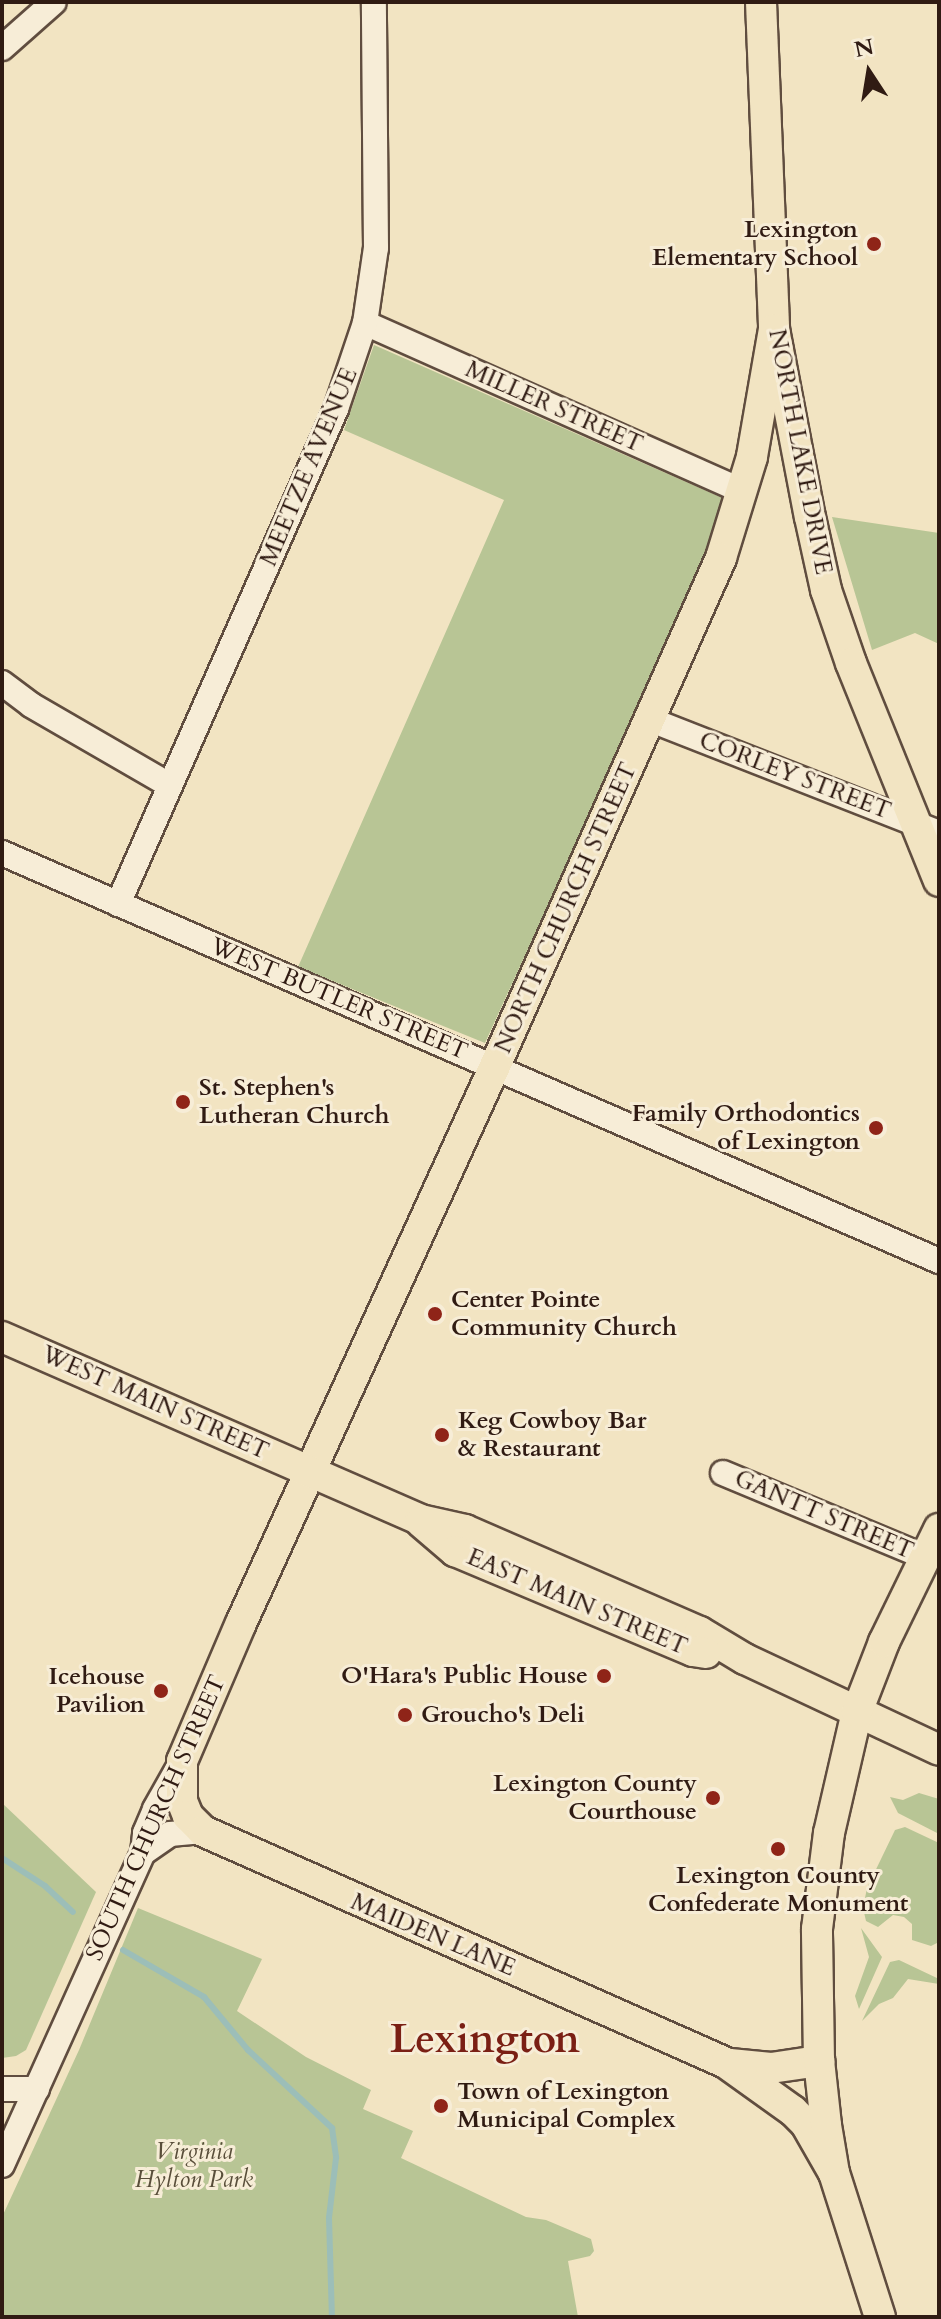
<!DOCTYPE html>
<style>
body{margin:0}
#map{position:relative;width:941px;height:2319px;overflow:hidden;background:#f2e4c2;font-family:Cardo,serif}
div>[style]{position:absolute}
.green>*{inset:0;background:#b8c595}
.stream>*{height:6px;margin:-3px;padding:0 3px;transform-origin:3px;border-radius:3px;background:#9cbeb8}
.roads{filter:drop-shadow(2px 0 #604d3f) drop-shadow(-2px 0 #604d3f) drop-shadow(0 2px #604d3f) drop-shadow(0 -2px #604d3f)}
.minor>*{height:24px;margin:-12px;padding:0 12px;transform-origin:12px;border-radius:12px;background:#f7edd7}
.major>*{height:30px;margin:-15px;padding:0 15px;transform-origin:15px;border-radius:15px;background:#f2e4c2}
.dots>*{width:22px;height:22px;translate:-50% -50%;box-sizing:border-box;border:4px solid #f7edd7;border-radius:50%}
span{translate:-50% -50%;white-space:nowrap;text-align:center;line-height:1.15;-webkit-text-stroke:6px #f7edd7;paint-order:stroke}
.poi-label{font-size:24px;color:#301b13;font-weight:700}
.right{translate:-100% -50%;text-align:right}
.left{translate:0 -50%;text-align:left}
.street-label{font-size:24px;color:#301b13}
.park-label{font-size:24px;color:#594e3a;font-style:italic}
.town-label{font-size:40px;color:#7a1f14;font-weight:700}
.frame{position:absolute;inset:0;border:4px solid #301b13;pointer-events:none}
.north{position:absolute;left:829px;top:32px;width:80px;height:80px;-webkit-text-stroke:6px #f7edd7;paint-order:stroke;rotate:348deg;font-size:22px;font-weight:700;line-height:32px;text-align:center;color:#301b13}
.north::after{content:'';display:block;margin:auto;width:28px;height:36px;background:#301b13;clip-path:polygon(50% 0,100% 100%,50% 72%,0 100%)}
</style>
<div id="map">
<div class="green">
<i style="clip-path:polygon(374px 345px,727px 500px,669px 640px,485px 1043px,298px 967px,504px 500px,344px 430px)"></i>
<i style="clip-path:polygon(832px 517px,939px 533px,939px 644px,915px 633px,872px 650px)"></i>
<i style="clip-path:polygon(919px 1793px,939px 1799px,939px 1834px,898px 1813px,890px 1797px,903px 1800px)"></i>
<i style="clip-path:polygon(2px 1803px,96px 1892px,26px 2050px,16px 2056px,2px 2058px)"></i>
<i style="clip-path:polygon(905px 1827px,939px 1843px,939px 1942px,931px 1946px,912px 1940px,912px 1924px,904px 1917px,893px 1915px,878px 1927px,866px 1921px,863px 1908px,867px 1888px,895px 1830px)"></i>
<i style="clip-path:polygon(138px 1908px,262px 1959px,237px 2011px,306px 2057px,371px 2090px,363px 2109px,413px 2131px,401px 2158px,526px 2217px,546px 2220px,591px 2239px,594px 2251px,590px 2256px,568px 2261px,578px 2317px,2px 2317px,2px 2217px,79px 2050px)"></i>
<i style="clip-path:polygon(861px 1928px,882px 1957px,859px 2009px,855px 1996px,869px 1957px)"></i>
<i style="clip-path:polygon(899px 1960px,939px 1979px,939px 1984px,908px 1979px,893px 1998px,879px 2004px,862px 2021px,890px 1962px)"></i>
</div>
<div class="stream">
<i style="left:2px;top:1858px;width:51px;rotate:33.1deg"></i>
<i style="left:45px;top:1886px;width:38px;rotate:43deg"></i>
<i style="left:123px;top:1950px;width:94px;rotate:30.1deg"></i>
<i style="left:204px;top:1997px;width:69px;rotate:50.3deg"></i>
<i style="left:248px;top:2050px;width:115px;rotate:42.9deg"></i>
<i style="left:332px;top:2128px;width:30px;rotate:82deg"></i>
<i style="left:336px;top:2158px;width:60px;rotate:96.7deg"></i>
<i style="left:329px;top:2218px;width:99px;rotate:88.3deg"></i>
</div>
<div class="roads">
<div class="minor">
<i style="left:2px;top:48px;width:69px;rotate:-41.5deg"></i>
<i style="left:365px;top:323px;width:414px;rotate:24deg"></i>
<i style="left:2px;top:683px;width:36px;rotate:37deg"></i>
<i style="left:31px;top:705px;width:160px;rotate:30.1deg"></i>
<i style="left:651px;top:720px;width:309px;rotate:21.4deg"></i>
<i style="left:2px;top:853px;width:1022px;rotate:23.53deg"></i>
<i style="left:118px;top:904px;width:541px;rotate:-66.23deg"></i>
<i style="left:336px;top:409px;width:91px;rotate:-71.4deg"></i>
<i style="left:365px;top:323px;width:76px;rotate:-81.7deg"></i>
<i style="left:376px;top:248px;width:246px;rotate:-90.5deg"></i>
<i style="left:723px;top:1473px;width:219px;rotate:22.6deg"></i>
<i style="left:143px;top:1853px;width:33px;rotate:-35deg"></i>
<i style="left:170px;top:1834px;width:33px;rotate:-5deg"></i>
<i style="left:2px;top:2089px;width:35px"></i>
<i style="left:2px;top:2165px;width:342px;rotate:-65.7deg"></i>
<i style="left:143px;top:1853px;width:20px;rotate:-84deg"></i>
<i style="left:145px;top:1833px;width:26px;rotate:-67deg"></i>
<i style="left:155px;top:1809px;width:55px;rotate:-60.6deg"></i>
</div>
<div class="major">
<i style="left:761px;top:2px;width:327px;rotate:87.7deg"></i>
<i style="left:774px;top:329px;width:191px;rotate:79.2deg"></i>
<i style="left:810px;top:517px;width:75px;rotate:77.6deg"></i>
<i style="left:826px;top:590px;width:77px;rotate:71.1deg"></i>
<i style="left:851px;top:663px;width:235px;rotate:68deg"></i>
<i style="left:774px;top:329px;width:130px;rotate:99.8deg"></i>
<i style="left:752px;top:457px;width:106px;rotate:107.1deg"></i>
<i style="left:721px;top:558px;width:556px;rotate:113.98deg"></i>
<i style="left:495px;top:1066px;width:612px;rotate:114.51deg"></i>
<i style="left:241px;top:1623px;width:150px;rotate:113.1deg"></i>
<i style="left:182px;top:1761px;width:40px;rotate:90deg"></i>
<i style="left:182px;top:1801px;width:16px;rotate:68deg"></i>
<i style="left:188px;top:1816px;width:21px;rotate:45deg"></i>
<i style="left:203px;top:1831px;width:572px;rotate:23.92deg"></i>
<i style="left:726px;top:2063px;width:82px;rotate:35.6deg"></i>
<i style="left:793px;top:2111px;width:18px;rotate:45deg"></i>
<i style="left:806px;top:2124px;width:56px;rotate:60.3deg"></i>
<i style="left:2px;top:1337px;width:456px;rotate:23.6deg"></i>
<i style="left:420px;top:1520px;width:46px;rotate:12.5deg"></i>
<i style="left:465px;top:1530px;width:256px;rotate:23.5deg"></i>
<i style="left:700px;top:1632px;width:52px;rotate:31deg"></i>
<i style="left:745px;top:1659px;width:214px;rotate:25.1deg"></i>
<i style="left:421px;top:1522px;width:45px;rotate:40.5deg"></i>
<i style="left:455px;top:1551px;width:258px;rotate:22.8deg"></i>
<i style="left:693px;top:1651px;width:13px;rotate:9deg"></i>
<i style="left:730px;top:2064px;width:41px;rotate:5.6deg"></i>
<i style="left:771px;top:2068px;width:49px;rotate:-8.3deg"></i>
<i style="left:880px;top:2317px;width:151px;rotate:-107.7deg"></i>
<i style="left:834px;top:2173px;width:49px;rotate:-99.5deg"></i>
<i style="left:826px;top:2125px;width:64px;rotate:-96.2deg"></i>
<i style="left:819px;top:2061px;width:132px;rotate:-90.9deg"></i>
<i style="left:817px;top:1929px;width:97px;rotate:-82.9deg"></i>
<i style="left:829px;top:1833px;width:124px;rotate:-77deg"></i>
<i style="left:857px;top:1712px;width:75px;rotate:-68.9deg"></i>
<i style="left:884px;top:1642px;width:126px;rotate:-64deg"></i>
</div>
</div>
<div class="dots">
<i style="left:874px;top:244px;background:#8f2418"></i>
<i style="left:183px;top:1102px;background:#8f2418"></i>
<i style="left:876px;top:1128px;background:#8f2418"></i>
<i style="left:435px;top:1314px;background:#8f2418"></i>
<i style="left:442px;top:1435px;background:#8f2418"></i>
<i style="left:604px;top:1676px;background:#8f2418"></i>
<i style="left:161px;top:1691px;background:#8f2418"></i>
<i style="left:405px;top:1715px;background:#8f2418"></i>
<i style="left:713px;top:1798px;background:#8f2418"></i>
<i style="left:778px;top:1849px;background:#8f2418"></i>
<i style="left:441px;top:2106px;background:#8f2418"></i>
</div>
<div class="poi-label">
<span class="right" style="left:858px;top:244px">Lexington<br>Elementary School</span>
<span class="left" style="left:199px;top:1102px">St. Stephen's<br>Lutheran Church</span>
<span class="right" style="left:860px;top:1128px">Family Orthodontics<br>of Lexington</span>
<span class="left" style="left:451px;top:1314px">Center Pointe<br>Community Church</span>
<span class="left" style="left:458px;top:1435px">Keg Cowboy Bar<br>&amp; Restaurant</span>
<span class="right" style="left:588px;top:1676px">O'Hara's Public House</span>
<span class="right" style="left:145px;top:1691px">Icehouse<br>Pavilion</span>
<span class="left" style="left:421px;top:1715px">Groucho's Deli</span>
<span class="right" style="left:697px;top:1798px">Lexington County<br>Courthouse</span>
<span style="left:778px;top:1890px">Lexington County<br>Confederate Monument</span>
<span class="left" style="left:457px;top:2106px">Town of Lexington<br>Municipal Complex</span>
</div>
<div class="street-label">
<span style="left:554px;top:407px;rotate:24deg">MILLER STREET</span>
<span style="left:800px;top:452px;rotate:79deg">NORTH LAKE DRIVE</span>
<span style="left:309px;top:467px;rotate:-67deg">MEETZE AVENUE</span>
<span style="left:795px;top:776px;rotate:21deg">CORLEY STREET</span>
<span style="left:566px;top:908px;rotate:-66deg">NORTH CHURCH STREET</span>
<span style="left:339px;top:999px;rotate:23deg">WEST BUTLER STREET</span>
<span style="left:155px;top:1403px;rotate:24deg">WEST MAIN STREET</span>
<span style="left:824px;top:1515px;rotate:23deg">GANTT STREET</span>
<span style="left:577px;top:1602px;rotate:23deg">EAST MAIN STREET</span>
<span style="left:156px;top:1818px;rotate:-66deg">SOUTH CHURCH STREET</span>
<span style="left:433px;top:1935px;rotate:23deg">MAIDEN LANE</span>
</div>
<div class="park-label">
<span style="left:194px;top:2166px">Virginia<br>Hylton Park</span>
</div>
<div class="town-label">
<span style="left:485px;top:2040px">Lexington</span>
</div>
<div class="frame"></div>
<div class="north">N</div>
</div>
